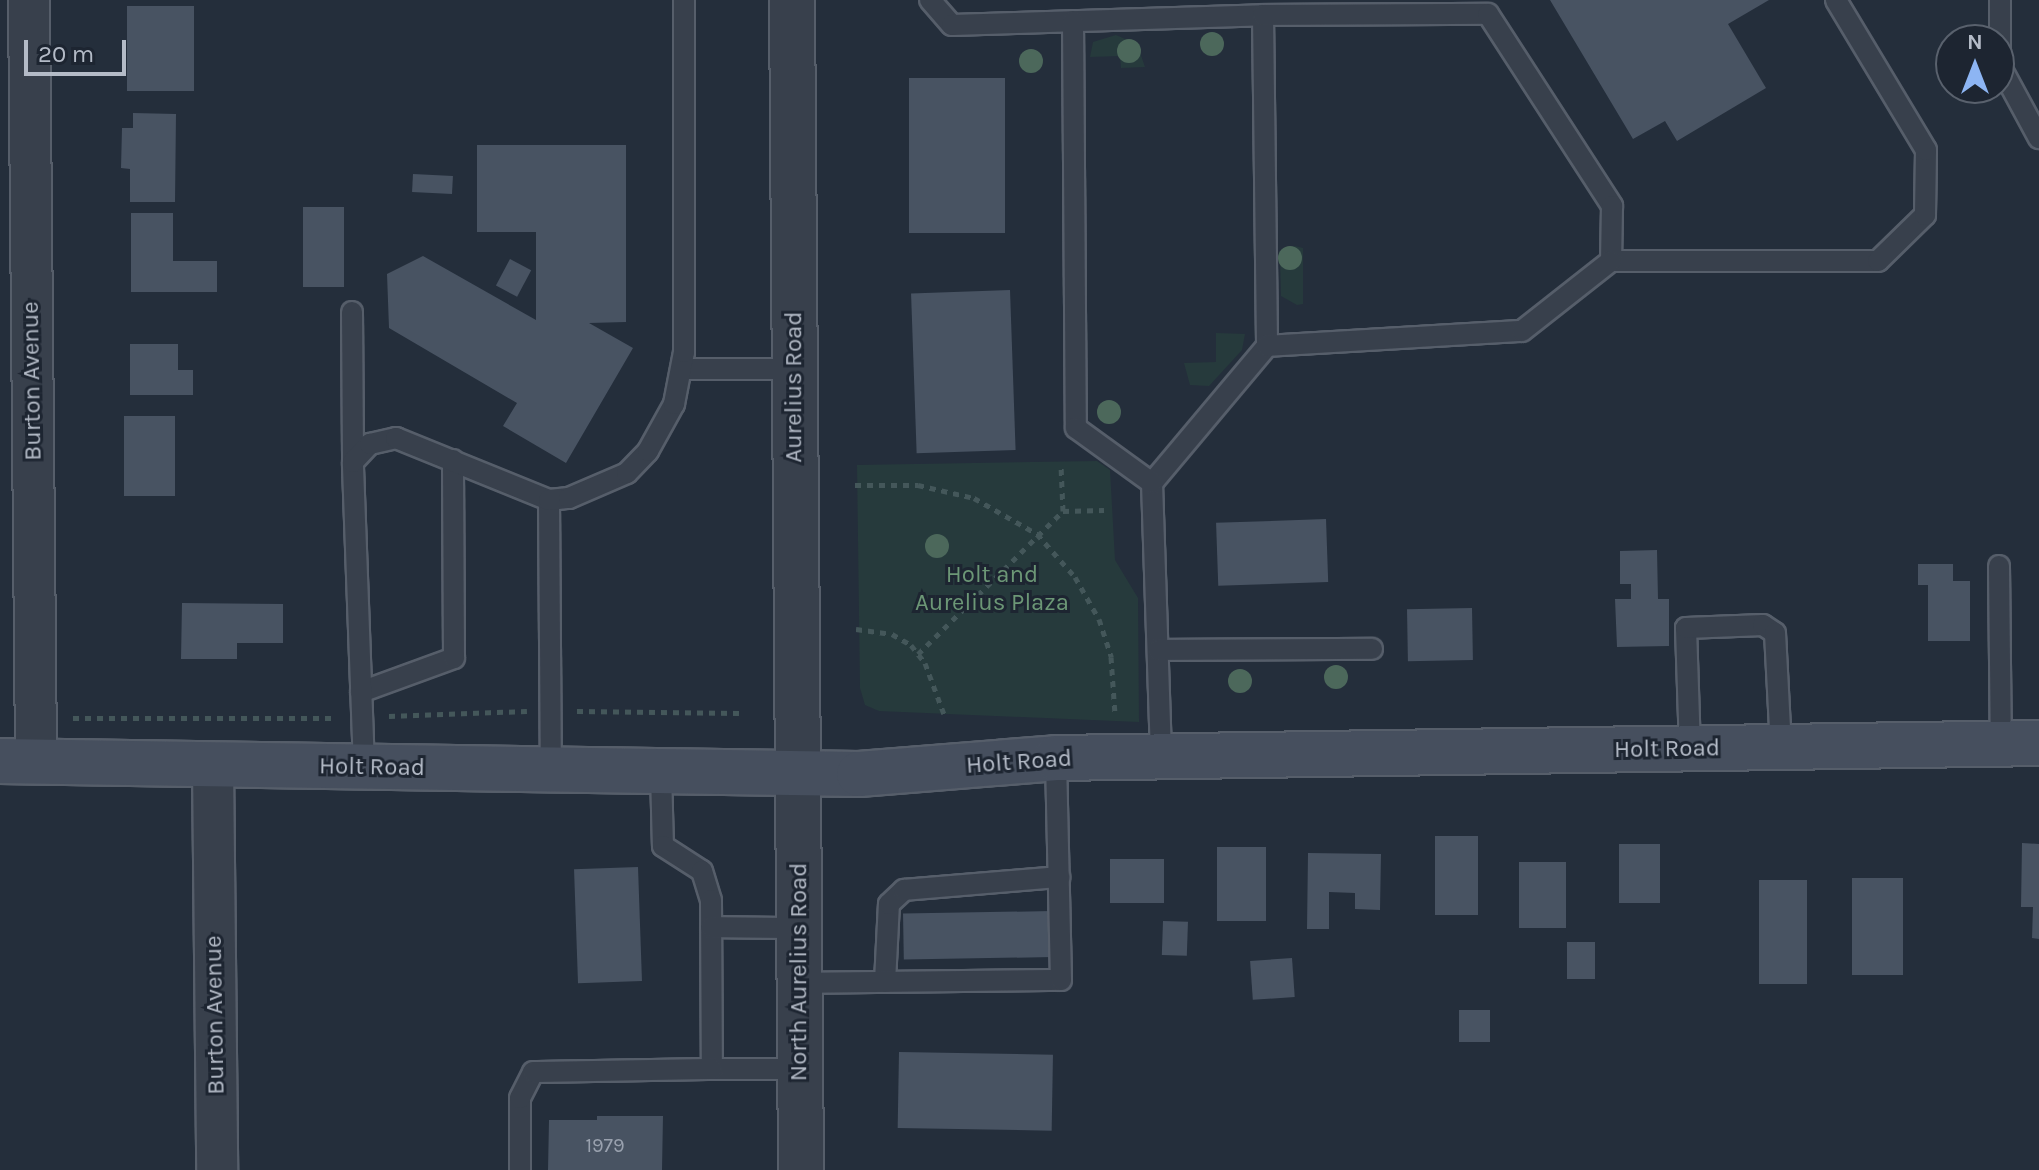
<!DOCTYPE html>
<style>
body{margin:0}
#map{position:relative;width:2039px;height:1170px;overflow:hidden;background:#242e3b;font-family:Karla,sans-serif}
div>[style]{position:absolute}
.green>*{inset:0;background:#263a3c}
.building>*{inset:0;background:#485362;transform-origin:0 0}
.path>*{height:5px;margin-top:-2.5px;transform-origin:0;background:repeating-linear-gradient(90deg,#44575a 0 6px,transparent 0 12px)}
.roads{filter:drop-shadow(2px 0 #565e6a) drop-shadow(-2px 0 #565e6a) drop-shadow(0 2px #565e6a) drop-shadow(0 -2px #565e6a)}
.service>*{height:20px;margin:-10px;padding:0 10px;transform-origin:10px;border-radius:10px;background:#38404c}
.minor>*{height:40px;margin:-20px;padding:0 20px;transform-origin:20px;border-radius:20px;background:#38404c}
.tertiary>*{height:44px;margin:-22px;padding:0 22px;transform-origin:22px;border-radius:22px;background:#38404c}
.secondary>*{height:44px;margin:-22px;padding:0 22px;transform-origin:22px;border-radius:22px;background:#464f5e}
.trees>*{width:24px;height:24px;margin:-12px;border-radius:50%;background:#4c685b}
span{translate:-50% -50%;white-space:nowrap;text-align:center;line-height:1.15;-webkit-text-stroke:6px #1d2531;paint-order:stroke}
.number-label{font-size:20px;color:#99a1ae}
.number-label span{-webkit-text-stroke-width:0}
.street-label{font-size:24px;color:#b4bbc7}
.park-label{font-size:24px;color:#6c9776}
.north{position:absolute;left:1935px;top:24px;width:80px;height:80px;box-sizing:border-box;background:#1d2531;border:2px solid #59616d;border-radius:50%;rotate:0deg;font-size:22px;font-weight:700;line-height:32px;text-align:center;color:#b4bbc7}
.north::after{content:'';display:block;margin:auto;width:28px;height:36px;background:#8db5f3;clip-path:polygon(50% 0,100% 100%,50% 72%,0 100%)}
.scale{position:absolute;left:24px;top:40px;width:102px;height:36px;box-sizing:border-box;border:4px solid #b4bbc7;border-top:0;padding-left:10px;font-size:24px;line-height:28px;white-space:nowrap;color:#b4bbc7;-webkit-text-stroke:6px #1d2531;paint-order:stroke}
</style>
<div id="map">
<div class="green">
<i style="clip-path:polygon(1116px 35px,1137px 44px,1145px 67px,1121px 68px,1120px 56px,1090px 57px,1093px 42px)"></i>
<i style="clip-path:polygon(1295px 246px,1303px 248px,1303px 304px,1297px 305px,1281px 296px,1280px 258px,1283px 249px)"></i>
<i style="clip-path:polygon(1216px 333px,1245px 334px,1242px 350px,1209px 386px,1190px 385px,1184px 363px,1216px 362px)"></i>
<i style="clip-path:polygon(1097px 461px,1110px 470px,1115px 560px,1138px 598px,1139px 722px,879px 711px,865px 705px,860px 688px,857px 465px)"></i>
</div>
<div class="building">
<i style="clip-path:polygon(1550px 0,1769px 0,1728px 24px,1766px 88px,1677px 141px,1665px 121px,1633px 139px)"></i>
<i style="left:194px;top:6px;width:85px;height:67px;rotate:90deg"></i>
<i style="left:909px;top:78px;width:96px;height:155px"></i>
<i style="clip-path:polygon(133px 113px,176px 114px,175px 202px,130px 202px,130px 169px,121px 168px,122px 128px,133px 128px)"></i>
<i style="clip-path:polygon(477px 145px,626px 145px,626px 322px,589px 323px,633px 348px,566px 463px,503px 426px,517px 403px,389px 328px,387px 274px,423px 256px,536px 320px,536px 232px,477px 232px)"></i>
<i style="left:413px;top:174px;width:40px;height:18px;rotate:3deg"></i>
<i style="left:344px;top:207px;width:80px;height:41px;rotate:90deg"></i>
<i style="clip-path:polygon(131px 213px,173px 213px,173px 261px,217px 261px,217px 292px,131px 292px)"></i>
<i style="left:510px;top:259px;width:24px;height:30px;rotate:28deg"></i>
<i style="left:1010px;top:290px;width:160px;height:99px;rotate:88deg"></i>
<i style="clip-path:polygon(130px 344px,178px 344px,178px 370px,193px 370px,193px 395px,130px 395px)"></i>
<i style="left:124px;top:416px;width:51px;height:80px"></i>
<i style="left:1326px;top:519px;width:63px;height:110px;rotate:88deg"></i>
<i style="clip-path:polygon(1657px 550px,1658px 599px,1669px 599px,1669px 646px,1617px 647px,1615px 599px,1631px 599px,1631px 584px,1620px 584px,1620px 551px)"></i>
<i style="clip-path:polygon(1918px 564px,1953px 564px,1953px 581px,1970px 581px,1970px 641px,1928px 641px,1928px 585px,1918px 585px)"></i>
<i style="clip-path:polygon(182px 603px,283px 604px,283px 643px,237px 643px,237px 659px,181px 659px)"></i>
<i style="left:1472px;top:608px;width:52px;height:65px;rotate:89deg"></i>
<i style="left:1435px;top:836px;width:43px;height:79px"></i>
<i style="clip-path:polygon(2022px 843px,2039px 844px,2039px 939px,2032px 938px,2033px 907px,2021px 907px)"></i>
<i style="left:1619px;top:844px;width:41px;height:59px"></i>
<i style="left:1217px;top:847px;width:49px;height:74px"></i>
<i style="clip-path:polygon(1308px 853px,1381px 854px,1380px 910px,1355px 909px,1355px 893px,1329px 892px,1329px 929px,1307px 929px)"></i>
<i style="left:1110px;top:859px;width:54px;height:44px"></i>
<i style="left:1519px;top:862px;width:47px;height:66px"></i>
<i style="left:638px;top:867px;width:114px;height:64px;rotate:88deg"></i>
<i style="left:1852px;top:878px;width:51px;height:97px"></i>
<i style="left:1759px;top:880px;width:48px;height:104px"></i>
<i style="left:1052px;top:911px;width:46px;height:149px;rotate:89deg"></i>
<i style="left:1163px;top:921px;width:25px;height:34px;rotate:2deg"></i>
<i style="left:1567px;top:942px;width:28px;height:37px"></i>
<i style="left:1292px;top:958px;width:39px;height:42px;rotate:86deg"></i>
<i style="left:1459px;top:1010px;width:31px;height:32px"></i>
<i style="left:899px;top:1052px;width:154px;height:76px;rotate:1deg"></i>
<i style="clip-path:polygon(597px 1116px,663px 1116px,662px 1170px,548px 1170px,549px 1120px,597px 1120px)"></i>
</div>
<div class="path">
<i style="left:855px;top:485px;width:63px"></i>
<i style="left:918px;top:485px;width:57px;rotate:13.1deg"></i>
<i style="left:974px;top:498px;width:73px;rotate:29.7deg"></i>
<i style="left:1037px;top:534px;width:57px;rotate:48.5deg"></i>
<i style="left:1075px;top:577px;width:48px;rotate:60.3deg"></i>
<i style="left:1099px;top:619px;width:40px;rotate:72deg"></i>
<i style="left:1111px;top:657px;width:57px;rotate:86deg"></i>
<i style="left:1063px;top:511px;width:41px;rotate:-1.4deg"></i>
<i style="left:856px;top:629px;width:36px;rotate:8deg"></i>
<i style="left:892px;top:634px;width:22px;rotate:30deg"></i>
<i style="left:911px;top:645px;width:23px;rotate:52deg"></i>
<i style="left:925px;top:663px;width:54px;rotate:69.6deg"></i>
<i style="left:918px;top:654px;width:204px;rotate:-44.6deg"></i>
<i style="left:1063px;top:511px;width:45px;rotate:-92.5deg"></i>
<i style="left:577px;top:711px;width:162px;rotate:0.7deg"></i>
<i style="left:389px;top:716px;width:138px;rotate:-2.1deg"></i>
<i style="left:73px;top:718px;width:262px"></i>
</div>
<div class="roads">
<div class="service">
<i style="left:930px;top:0;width:33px;rotate:49deg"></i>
<i style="left:952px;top:25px;width:311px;rotate:-1.8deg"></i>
<i style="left:1263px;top:15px;width:331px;rotate:89.3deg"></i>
<i style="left:1267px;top:346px;width:179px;rotate:130deg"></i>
<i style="left:1152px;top:483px;width:274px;rotate:88.1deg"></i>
<i style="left:2000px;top:0;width:66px;rotate:90deg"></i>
<i style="left:2000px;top:66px;width:82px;rotate:61.6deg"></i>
<i style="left:1263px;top:15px;width:225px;rotate:-0.3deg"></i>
<i style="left:1488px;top:14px;width:229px;rotate:57.1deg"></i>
<i style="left:1612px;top:206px;width:55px;rotate:91deg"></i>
<i style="left:1611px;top:261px;width:267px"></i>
<i style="left:1878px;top:261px;width:66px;rotate:-44.4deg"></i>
<i style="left:1925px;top:215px;width:65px;rotate:-89.1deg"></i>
<i style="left:1926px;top:150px;width:175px;rotate:-121deg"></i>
<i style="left:1073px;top:21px;width:407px;rotate:89.6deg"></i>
<i style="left:1076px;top:428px;width:94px;rotate:35.9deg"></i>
<i style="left:352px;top:312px;width:150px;rotate:89.6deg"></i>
<i style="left:1267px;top:346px;width:255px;rotate:-3.4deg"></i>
<i style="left:1522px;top:331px;width:113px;rotate:-38.2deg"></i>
<i style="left:682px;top:369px;width:112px"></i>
<i style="left:549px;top:500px;width:270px;rotate:89.6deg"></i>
<i style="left:1999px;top:566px;width:178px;rotate:89.4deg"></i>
<i style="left:1158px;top:650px;width:214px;rotate:-0.3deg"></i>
<i style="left:361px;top:692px;width:99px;rotate:-20.1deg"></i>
<i style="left:454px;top:658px;width:198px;rotate:-90.3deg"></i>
<i style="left:1690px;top:749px;width:121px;rotate:-91.9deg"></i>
<i style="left:1686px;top:628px;width:77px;rotate:-2.2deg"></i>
<i style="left:1763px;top:625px;width:14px;rotate:34deg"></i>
<i style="left:1775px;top:633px;width:114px;rotate:87deg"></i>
<i style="left:364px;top:767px;width:305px;rotate:-92.1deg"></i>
<i style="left:353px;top:462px;width:25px;rotate:-47deg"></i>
<i style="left:370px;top:444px;width:27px;rotate:-13deg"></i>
<i style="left:396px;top:438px;width:165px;rotate:22.1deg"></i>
<i style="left:549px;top:500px;width:20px;rotate:-6deg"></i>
<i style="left:569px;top:498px;width:63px;rotate:-23.3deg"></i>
<i style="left:627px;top:473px;width:30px;rotate:-46deg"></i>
<i style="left:648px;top:451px;width:54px;rotate:-61deg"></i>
<i style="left:674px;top:404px;width:53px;rotate:-79.1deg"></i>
<i style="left:684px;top:352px;width:352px;rotate:-90deg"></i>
<i style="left:661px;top:772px;width:74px;rotate:88.5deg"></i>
<i style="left:663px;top:846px;width:46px;rotate:32.7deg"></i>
<i style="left:702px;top:871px;width:30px;rotate:73deg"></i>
<i style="left:711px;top:900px;width:169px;rotate:89.7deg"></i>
<i style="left:712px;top:1069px;width:88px"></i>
<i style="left:711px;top:927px;width:87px;rotate:0.7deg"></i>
<i style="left:885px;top:982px;width:78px;rotate:-87.1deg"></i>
<i style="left:889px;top:904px;width:21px;rotate:-43deg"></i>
<i style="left:904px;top:890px;width:156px;rotate:-4.8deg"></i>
<i style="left:800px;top:983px;width:261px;rotate:-0.7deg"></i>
<i style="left:1061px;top:980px;width:222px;rotate:-91.3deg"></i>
<i style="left:520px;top:1170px;width:72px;rotate:-90deg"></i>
<i style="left:520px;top:1098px;width:29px;rotate:-63deg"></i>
<i style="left:533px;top:1072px;width:179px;rotate:-1deg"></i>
</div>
<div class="minor">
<i style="left:29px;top:0;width:761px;rotate:89.47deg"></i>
<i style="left:213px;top:765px;width:405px;rotate:89.4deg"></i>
</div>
<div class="tertiary">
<i style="left:792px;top:0;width:1170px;rotate:89.56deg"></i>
</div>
<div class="secondary">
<i style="left:0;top:761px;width:859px;rotate:0.87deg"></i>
<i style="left:859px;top:774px;width:198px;rotate:-4.6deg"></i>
<i style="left:1056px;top:758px;width:983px;rotate:-0.87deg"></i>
</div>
</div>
<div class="trees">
<i style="left:1212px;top:44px"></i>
<i style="left:1129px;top:51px"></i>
<i style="left:1031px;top:61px"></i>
<i style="left:1290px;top:258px"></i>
<i style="left:1109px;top:412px"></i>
<i style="left:937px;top:546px"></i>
<i style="left:1336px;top:677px"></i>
<i style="left:1240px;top:681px"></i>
</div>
<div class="number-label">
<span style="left:605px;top:1145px">1979</span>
</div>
<div class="street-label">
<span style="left:32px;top:381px;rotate:-91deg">Burton Avenue</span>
<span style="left:794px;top:387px;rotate:-90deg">Aurelius Road</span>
<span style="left:1667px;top:749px;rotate:-1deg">Holt Road</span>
<span style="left:1019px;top:762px;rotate:-4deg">Holt Road</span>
<span style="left:372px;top:767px;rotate:1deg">Holt Road</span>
<span style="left:799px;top:972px;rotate:-90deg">North Aurelius Road</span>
<span style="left:215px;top:1015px;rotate:-91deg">Burton Avenue</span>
</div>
<div class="park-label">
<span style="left:992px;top:589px">Holt and<br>Aurelius Plaza</span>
</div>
<div class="north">N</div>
<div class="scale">20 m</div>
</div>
